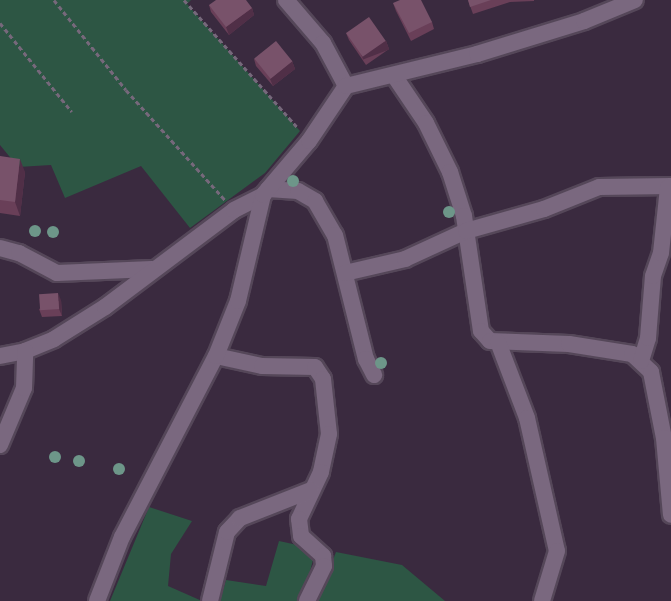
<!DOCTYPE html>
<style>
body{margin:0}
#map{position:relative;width:671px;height:601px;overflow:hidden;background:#3a2a3f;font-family:"Playfair Display",serif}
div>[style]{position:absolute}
.green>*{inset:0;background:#2d5644}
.path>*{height:3px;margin-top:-1.5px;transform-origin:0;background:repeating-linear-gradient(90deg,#76687b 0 4.5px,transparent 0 7.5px)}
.roads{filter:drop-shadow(2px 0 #554759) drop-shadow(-2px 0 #554759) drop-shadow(0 2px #554759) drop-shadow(0 -2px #554759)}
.minor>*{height:16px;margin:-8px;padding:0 8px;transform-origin:8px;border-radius:8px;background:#7a687f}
.trees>*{width:12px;height:12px;margin:-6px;border-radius:50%;background:#6d9689}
.wall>*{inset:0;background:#693f58}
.shaded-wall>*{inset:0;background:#502f47;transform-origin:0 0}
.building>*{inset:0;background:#78526a;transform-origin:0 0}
span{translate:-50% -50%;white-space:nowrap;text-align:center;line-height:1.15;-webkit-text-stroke:4.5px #1d161f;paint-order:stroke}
</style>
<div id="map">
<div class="green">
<i style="clip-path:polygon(0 0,191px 0,187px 4px,300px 131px,265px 173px,190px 228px,141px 166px,65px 198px,51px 165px,18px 167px,0 145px)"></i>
<i style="clip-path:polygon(149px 507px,192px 521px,171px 554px,168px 586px,202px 601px,110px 601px)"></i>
<i style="clip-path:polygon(279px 541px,316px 549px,302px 601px,220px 601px,226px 580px,266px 586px)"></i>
<i style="clip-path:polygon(336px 552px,402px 565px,445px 601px,317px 601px)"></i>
</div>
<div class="path">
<i style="left:54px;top:0;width:115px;rotate:51.3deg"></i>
<i style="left:126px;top:90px;width:148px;rotate:48deg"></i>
<i style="left:184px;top:0;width:171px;rotate:48.3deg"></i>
<i style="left:0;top:23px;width:114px;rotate:51deg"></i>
</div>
<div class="roads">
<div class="minor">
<i style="left:286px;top:0;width:57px;rotate:49.3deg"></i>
<i style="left:323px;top:43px;width:49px;rotate:61.9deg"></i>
<i style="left:395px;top:77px;width:55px;rotate:56deg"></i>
<i style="left:426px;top:123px;width:55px;rotate:63.9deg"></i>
<i style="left:450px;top:172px;width:46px;rotate:72.3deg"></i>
<i style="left:464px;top:216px;width:116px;rotate:81.6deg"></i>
<i style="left:481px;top:331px;width:13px;rotate:48deg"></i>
<i style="left:490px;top:341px;width:79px;rotate:2.2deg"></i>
<i style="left:569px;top:344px;width:64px;rotate:9deg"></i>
<i style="left:632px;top:354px;width:26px;rotate:43deg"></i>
<i style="left:651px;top:372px;width:67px;rotate:78.9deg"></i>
<i style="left:664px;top:438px;width:77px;rotate:84.8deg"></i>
<i style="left:268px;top:189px;width:30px;rotate:4deg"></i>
<i style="left:298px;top:191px;width:20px;rotate:30deg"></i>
<i style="left:315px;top:201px;width:39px;rotate:60deg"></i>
<i style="left:335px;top:235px;width:128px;rotate:76deg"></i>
<i style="left:366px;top:359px;width:18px;rotate:63deg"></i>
<i style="left:0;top:248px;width:20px;rotate:15deg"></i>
<i style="left:19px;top:253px;width:43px;rotate:27.8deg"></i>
<i style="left:57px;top:273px;width:95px;rotate:-2.4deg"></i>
<i style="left:345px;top:273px;width:62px;rotate:-13.1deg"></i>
<i style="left:405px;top:259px;width:67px;rotate:-24.7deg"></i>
<i style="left:466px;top:231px;width:81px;rotate:-15.8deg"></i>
<i style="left:544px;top:209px;width:59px;rotate:-21.8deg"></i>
<i style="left:599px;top:187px;width:72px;rotate:-0.8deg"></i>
<i style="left:498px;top:342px;width:81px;rotate:69.1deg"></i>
<i style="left:527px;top:418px;width:136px;rotate:77.3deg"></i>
<i style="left:557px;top:551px;width:52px;rotate:106.7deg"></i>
<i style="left:0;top:356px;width:25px;rotate:-11deg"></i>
<i style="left:25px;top:351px;width:31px;rotate:-22deg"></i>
<i style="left:54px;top:339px;width:60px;rotate:-32.1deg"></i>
<i style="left:105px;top:307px;width:161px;rotate:-36.9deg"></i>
<i style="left:234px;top:210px;width:33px;rotate:-27deg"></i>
<i style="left:216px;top:356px;width:47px;rotate:12.3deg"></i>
<i style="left:262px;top:366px;width:53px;rotate:1.1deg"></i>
<i style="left:315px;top:367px;width:14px;rotate:56deg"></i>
<i style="left:323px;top:379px;width:55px;rotate:83.8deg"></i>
<i style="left:329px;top:434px;width:39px;rotate:102deg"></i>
<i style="left:321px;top:472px;width:52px;rotate:115.1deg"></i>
<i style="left:299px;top:519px;width:17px;rotate:83deg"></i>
<i style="left:301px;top:536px;width:30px;rotate:42deg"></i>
<i style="left:323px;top:556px;width:10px;rotate:84deg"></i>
<i style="left:324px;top:566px;width:39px;rotate:116deg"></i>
<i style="left:641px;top:361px;width:24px;rotate:-73deg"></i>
<i style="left:648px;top:338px;width:62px;rotate:-85.4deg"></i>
<i style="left:653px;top:276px;width:24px;rotate:-71deg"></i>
<i style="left:661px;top:253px;width:66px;rotate:-83.9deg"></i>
<i style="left:0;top:445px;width:62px;rotate:-67.2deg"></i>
<i style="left:24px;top:388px;width:37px;rotate:-88deg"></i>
<i style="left:97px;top:601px;width:69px;rotate:-68.7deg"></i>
<i style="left:122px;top:537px;width:204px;rotate:-62.6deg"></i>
<i style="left:216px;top:356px;width:59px;rotate:-68.2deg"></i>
<i style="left:238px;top:301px;width:109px;rotate:-76.7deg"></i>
<i style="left:263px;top:195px;width:71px;rotate:-49.6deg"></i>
<i style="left:309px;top:141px;width:66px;rotate:-56.1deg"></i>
<i style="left:346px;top:86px;width:135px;rotate:-13.7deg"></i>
<i style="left:477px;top:54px;width:112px;rotate:-17.1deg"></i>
<i style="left:584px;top:21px;width:55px;rotate:-22.4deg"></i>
<i style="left:210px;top:601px;width:71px;rotate:-76.2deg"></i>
<i style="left:227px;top:532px;width:19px;rotate:-47deg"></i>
<i style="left:240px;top:518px;width:76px;rotate:-21.5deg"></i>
</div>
</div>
<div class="trees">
<i style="left:293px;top:181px"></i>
<i style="left:449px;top:212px"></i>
<i style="left:35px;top:231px"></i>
<i style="left:53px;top:232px"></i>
<i style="left:381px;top:363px"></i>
<i style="left:55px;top:457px"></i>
<i style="left:79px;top:461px"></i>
<i style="left:119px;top:469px"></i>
</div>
<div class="wall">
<i style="clip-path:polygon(468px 0,534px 0,534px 1px,510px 2px,473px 14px)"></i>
<i style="clip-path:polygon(393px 3px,432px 22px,434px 29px,411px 41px,396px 11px)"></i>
<i style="clip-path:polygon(209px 5px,252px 8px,254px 15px,229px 35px,211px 12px)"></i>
<i style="clip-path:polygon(346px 33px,386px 41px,389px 49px,366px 65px,349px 40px)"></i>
<i style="clip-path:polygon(254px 59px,292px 61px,295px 69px,273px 86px,256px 66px)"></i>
<i style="clip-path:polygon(0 156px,25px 172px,20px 216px,0 213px)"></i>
<i style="clip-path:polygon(61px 300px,62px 316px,42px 317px,39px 309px)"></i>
</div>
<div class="shaded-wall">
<i style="clip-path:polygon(252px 8px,254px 15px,229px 35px,226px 27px)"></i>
<i style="left:386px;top:41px;width:9px;height:28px;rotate:69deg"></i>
<i style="clip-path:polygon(292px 61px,295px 69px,273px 86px,270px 79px)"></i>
<i style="clip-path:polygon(20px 159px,25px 172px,20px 216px,15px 202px)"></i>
<i style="clip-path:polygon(58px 293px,61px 300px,62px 316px,59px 309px)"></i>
</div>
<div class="building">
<i style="clip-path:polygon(216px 0,246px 0,252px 8px,226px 27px,209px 5px)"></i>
<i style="clip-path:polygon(400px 0,421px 0,432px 22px,409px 33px,393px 3px)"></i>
<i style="clip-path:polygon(468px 0,491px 0,470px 7px)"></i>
<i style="left:369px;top:17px;width:29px;height:28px;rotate:55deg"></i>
<i style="left:276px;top:41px;width:26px;height:28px;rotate:51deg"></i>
<i style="clip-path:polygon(0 156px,20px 159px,15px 202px,0 200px)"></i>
<i style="left:58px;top:293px;width:16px;height:19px;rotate:86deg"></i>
</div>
</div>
